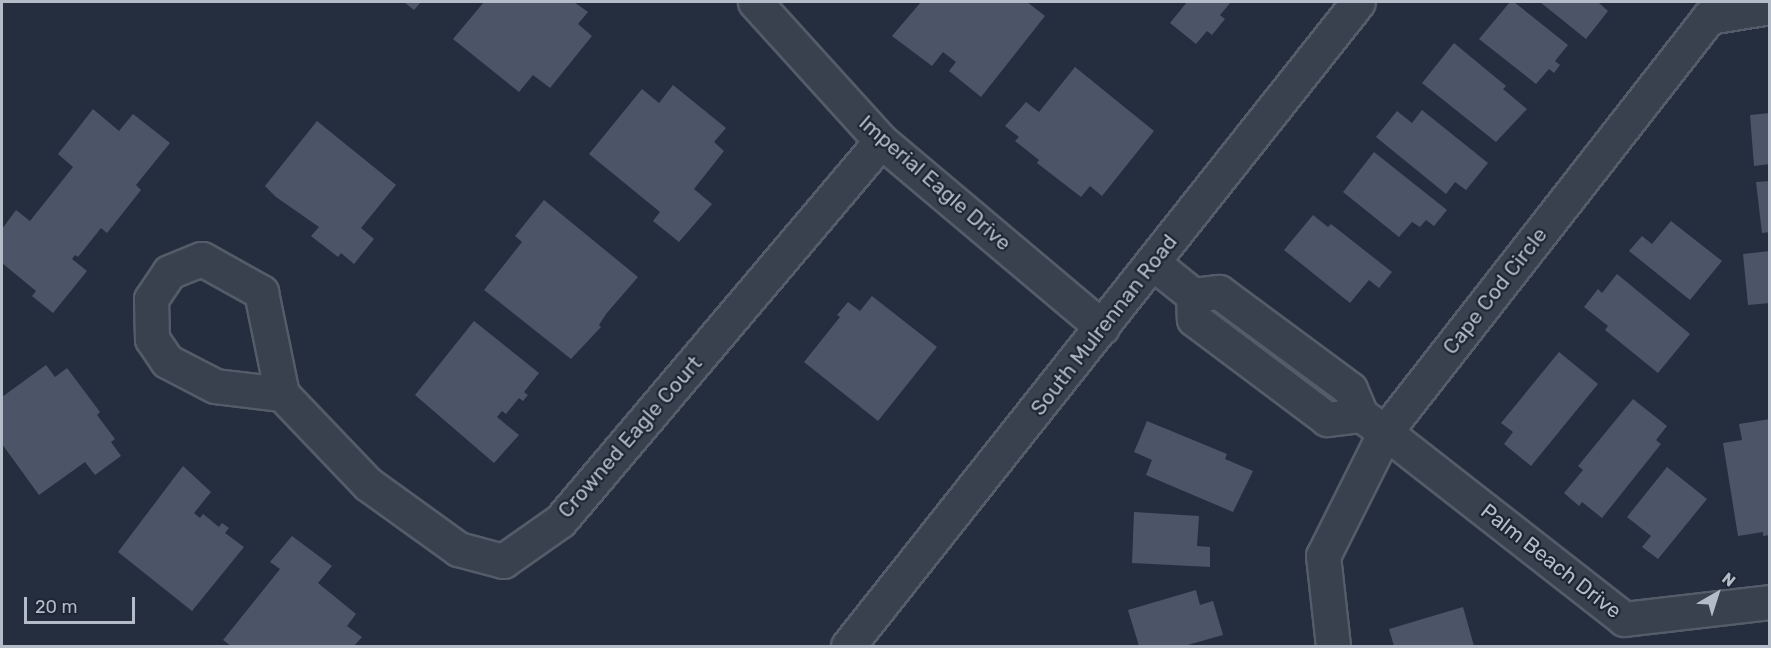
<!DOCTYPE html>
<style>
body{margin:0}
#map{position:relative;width:1771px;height:648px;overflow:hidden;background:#252e3e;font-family:Rubik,sans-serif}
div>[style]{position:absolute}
.building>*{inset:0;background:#4b5567}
.roads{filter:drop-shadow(2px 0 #545c69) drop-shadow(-2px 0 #545c69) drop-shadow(0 2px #545c69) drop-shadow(0 -2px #545c69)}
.minor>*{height:33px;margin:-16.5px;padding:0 16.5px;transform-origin:16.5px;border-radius:16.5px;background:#39414e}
.tertiary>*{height:33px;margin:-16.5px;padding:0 16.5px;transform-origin:16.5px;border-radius:16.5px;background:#39414e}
span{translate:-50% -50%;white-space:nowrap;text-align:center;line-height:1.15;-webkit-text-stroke:4.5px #1e2633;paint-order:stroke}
.street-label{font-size:21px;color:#b5bcc9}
.frame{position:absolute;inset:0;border:3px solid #b5bcc9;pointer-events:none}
.north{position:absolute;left:1687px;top:564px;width:60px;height:60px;-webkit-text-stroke:4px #1e2633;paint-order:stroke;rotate:39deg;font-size:16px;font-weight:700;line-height:24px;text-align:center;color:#b5bcc9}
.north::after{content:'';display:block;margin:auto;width:21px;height:27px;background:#b5bcc9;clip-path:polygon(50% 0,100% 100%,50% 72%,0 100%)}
.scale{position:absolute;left:24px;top:597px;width:111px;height:27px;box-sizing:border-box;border:3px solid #b5bcc9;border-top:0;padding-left:8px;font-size:18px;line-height:21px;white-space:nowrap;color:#b5bcc9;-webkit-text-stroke:4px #1e2633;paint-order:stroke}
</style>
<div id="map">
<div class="building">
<i style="clip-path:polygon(404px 2px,421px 2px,414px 10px)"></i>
<i style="clip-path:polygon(484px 2px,574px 2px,588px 12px,578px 24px,592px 36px,550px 88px,533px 75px,519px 92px,453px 39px)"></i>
<i style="clip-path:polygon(921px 2px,1027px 2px,1045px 16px,981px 97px,949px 71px,956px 62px,943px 52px,932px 66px,892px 36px)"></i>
<i style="clip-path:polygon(1187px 2px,1231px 2px,1220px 15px,1225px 19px,1212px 35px,1207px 31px,1196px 44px,1170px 23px)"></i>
<i style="clip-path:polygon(1510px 2px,1514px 2px,1568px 45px,1555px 61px,1560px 65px,1554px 73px,1549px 69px,1536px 84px,1479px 39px)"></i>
<i style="clip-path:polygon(1540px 2px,1600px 2px,1599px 3px,1608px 11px,1586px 39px)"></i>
<i style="clip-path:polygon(1454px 43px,1506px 86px,1503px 89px,1527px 109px,1496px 142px,1422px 83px)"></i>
<i style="clip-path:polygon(1075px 67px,1154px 131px,1102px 196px,1090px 186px,1081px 197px,1037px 163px,1039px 160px,1015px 141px,1019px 137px,1005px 126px,1026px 102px,1039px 112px)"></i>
<i style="clip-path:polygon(673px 85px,726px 128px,714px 142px,724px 151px,694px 189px,712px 204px,679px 242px,653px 221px,660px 212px,589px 154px,642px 89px,659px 103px)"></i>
<i style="clip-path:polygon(93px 109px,119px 131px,133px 114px,170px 143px,136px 185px,141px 190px,107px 233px,101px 228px,78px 257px,75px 255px,72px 259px,87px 271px,53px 313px,32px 296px,36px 291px,2px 263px,2px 229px,16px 210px,30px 221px,73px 167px,58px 154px)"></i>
<i style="clip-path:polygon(1422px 110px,1488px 163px,1466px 190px,1455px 182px,1446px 194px,1376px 137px,1397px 111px,1412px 123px)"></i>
<i style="clip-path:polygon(1770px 113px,1770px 164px,1754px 166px,1750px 115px)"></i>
<i style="clip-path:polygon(317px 121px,396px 185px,361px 228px,374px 239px,354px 264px,341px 253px,338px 257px,311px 236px,319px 227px,276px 197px,265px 186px)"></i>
<i style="clip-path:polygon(1374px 152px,1447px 210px,1434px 226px,1426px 220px,1420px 227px,1412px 222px,1399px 237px,1343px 192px)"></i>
<i style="clip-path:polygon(1770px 181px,1770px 232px,1762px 233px,1756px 182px)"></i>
<i style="clip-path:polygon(544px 200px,638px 277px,606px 314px,599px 325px,601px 327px,571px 359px,484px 290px,522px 242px,515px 236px)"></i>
<i style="clip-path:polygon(1313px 215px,1328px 227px,1331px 224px,1392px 272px,1379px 288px,1369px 280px,1350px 303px,1284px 250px)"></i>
<i style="clip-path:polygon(1671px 221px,1722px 261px,1690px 300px,1629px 251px,1642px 236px,1652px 244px)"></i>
<i style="clip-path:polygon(1770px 251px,1770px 303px,1748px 305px,1743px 254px)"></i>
<i style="clip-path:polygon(1617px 274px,1690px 334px,1658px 373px,1605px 330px,1608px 326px,1584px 307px,1598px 289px,1602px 293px)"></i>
<i style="clip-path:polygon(872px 296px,937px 347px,878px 421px,804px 362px,840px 317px,837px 315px,848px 302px,860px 311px)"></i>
<i style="clip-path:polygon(474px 321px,539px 373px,524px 392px,528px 395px,523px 401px,519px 398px,506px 414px,502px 411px,497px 417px,519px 435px,494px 463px,415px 395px)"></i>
<i style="clip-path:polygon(1559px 352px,1598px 384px,1531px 466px,1504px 444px,1513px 432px,1501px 423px)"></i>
<i style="clip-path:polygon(46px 365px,55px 377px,67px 368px,100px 412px,97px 415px,115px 439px,111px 442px,121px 456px,95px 475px,85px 462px,39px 495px,2px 444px,2px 397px)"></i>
<i style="clip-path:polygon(1633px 399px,1667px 426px,1656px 440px,1661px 444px,1602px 518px,1582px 502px,1579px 506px,1564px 493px,1583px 470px,1578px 466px)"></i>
<i style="clip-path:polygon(1770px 419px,1770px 535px,1763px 536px,1763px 532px,1738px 536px,1723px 443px,1742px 440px,1739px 424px)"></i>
<i style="clip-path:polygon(1147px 421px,1227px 454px,1225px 459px,1253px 471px,1233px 512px,1146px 475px,1152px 460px,1134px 452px)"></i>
<i style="clip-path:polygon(183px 466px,211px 492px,194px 513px,200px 518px,203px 514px,219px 527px,222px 523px,229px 528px,225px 533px,244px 547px,192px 611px,118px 552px)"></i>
<i style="clip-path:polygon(1667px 467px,1707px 499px,1658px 559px,1642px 547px,1651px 536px,1627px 517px)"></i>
<i style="clip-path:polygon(1134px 512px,1199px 516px,1197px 546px,1210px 547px,1210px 567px,1132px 563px)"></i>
<i style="clip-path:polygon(292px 536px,332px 566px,318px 583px,356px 614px,347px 626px,362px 637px,354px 646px,231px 646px,223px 640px,280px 569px,270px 562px)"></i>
<i style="clip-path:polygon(1196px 590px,1200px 605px,1213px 601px,1223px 635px,1184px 646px,1139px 646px,1128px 610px)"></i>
<i style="clip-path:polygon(1463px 607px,1474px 646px,1394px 646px,1389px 629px)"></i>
</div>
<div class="roads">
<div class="minor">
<i style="left:755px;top:2px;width:188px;rotate:47.8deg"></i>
<i style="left:881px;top:141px;width:289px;rotate:40.1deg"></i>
<i style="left:1153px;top:263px;width:51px;rotate:38.7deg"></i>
<i style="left:1193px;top:295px;width:26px;rotate:-7deg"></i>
<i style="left:1219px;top:292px;width:163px;rotate:36.5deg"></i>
<i style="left:1350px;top:389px;width:28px;rotate:67deg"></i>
<i style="left:1361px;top:415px;width:29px;rotate:35deg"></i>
<i style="left:1385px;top:432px;width:303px;rotate:38deg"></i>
<i style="left:1624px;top:619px;width:147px;rotate:-6.6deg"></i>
<i style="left:1193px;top:295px;width:24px;rotate:88deg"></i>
<i style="left:1194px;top:319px;width:166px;rotate:36.9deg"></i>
<i style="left:1327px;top:419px;width:34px;rotate:-7deg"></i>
<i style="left:282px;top:394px;width:67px;rotate:-173.2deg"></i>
<i style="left:215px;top:386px;width:54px;rotate:-152.5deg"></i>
<i style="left:167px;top:361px;width:27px;rotate:-124deg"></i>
<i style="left:152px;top:339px;width:40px;rotate:-91.4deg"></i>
<i style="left:151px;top:299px;width:32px;rotate:-56deg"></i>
<i style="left:169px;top:272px;width:35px;rotate:-22deg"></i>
<i style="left:202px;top:259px;width:68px;rotate:29.2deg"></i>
<i style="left:261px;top:292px;width:104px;rotate:78.4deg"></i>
<i style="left:282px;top:394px;width:124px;rotate:46.3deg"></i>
<i style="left:368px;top:484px;width:111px;rotate:35.8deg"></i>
<i style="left:458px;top:549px;width:47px;rotate:14.9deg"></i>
<i style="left:503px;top:561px;width:70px;rotate:-35.1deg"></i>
<i style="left:560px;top:521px;width:497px;rotate:-49.8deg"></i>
<i style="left:1333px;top:646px;width:91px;rotate:-96.3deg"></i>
<i style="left:1323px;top:556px;width:139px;rotate:-63.4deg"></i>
<i style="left:1385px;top:432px;width:526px;rotate:-52.02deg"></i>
<i style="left:1709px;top:17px;width:62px;rotate:-9.3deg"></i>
</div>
<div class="tertiary">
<i style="left:848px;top:646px;width:821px;rotate:-51.62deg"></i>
</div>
</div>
<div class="street-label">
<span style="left:935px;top:183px;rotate:41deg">Imperial Eagle Drive</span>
<span style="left:1495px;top:291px;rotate:-52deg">Cape Cod Circle</span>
<span style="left:1104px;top:325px;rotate:-52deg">South Mulrennan Road</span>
<span style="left:630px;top:437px;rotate:-49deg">Crowned Eagle Court</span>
<span style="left:1551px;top:561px;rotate:38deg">Palm Beach Drive</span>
</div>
<div class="frame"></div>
<div class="north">N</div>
<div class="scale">20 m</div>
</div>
